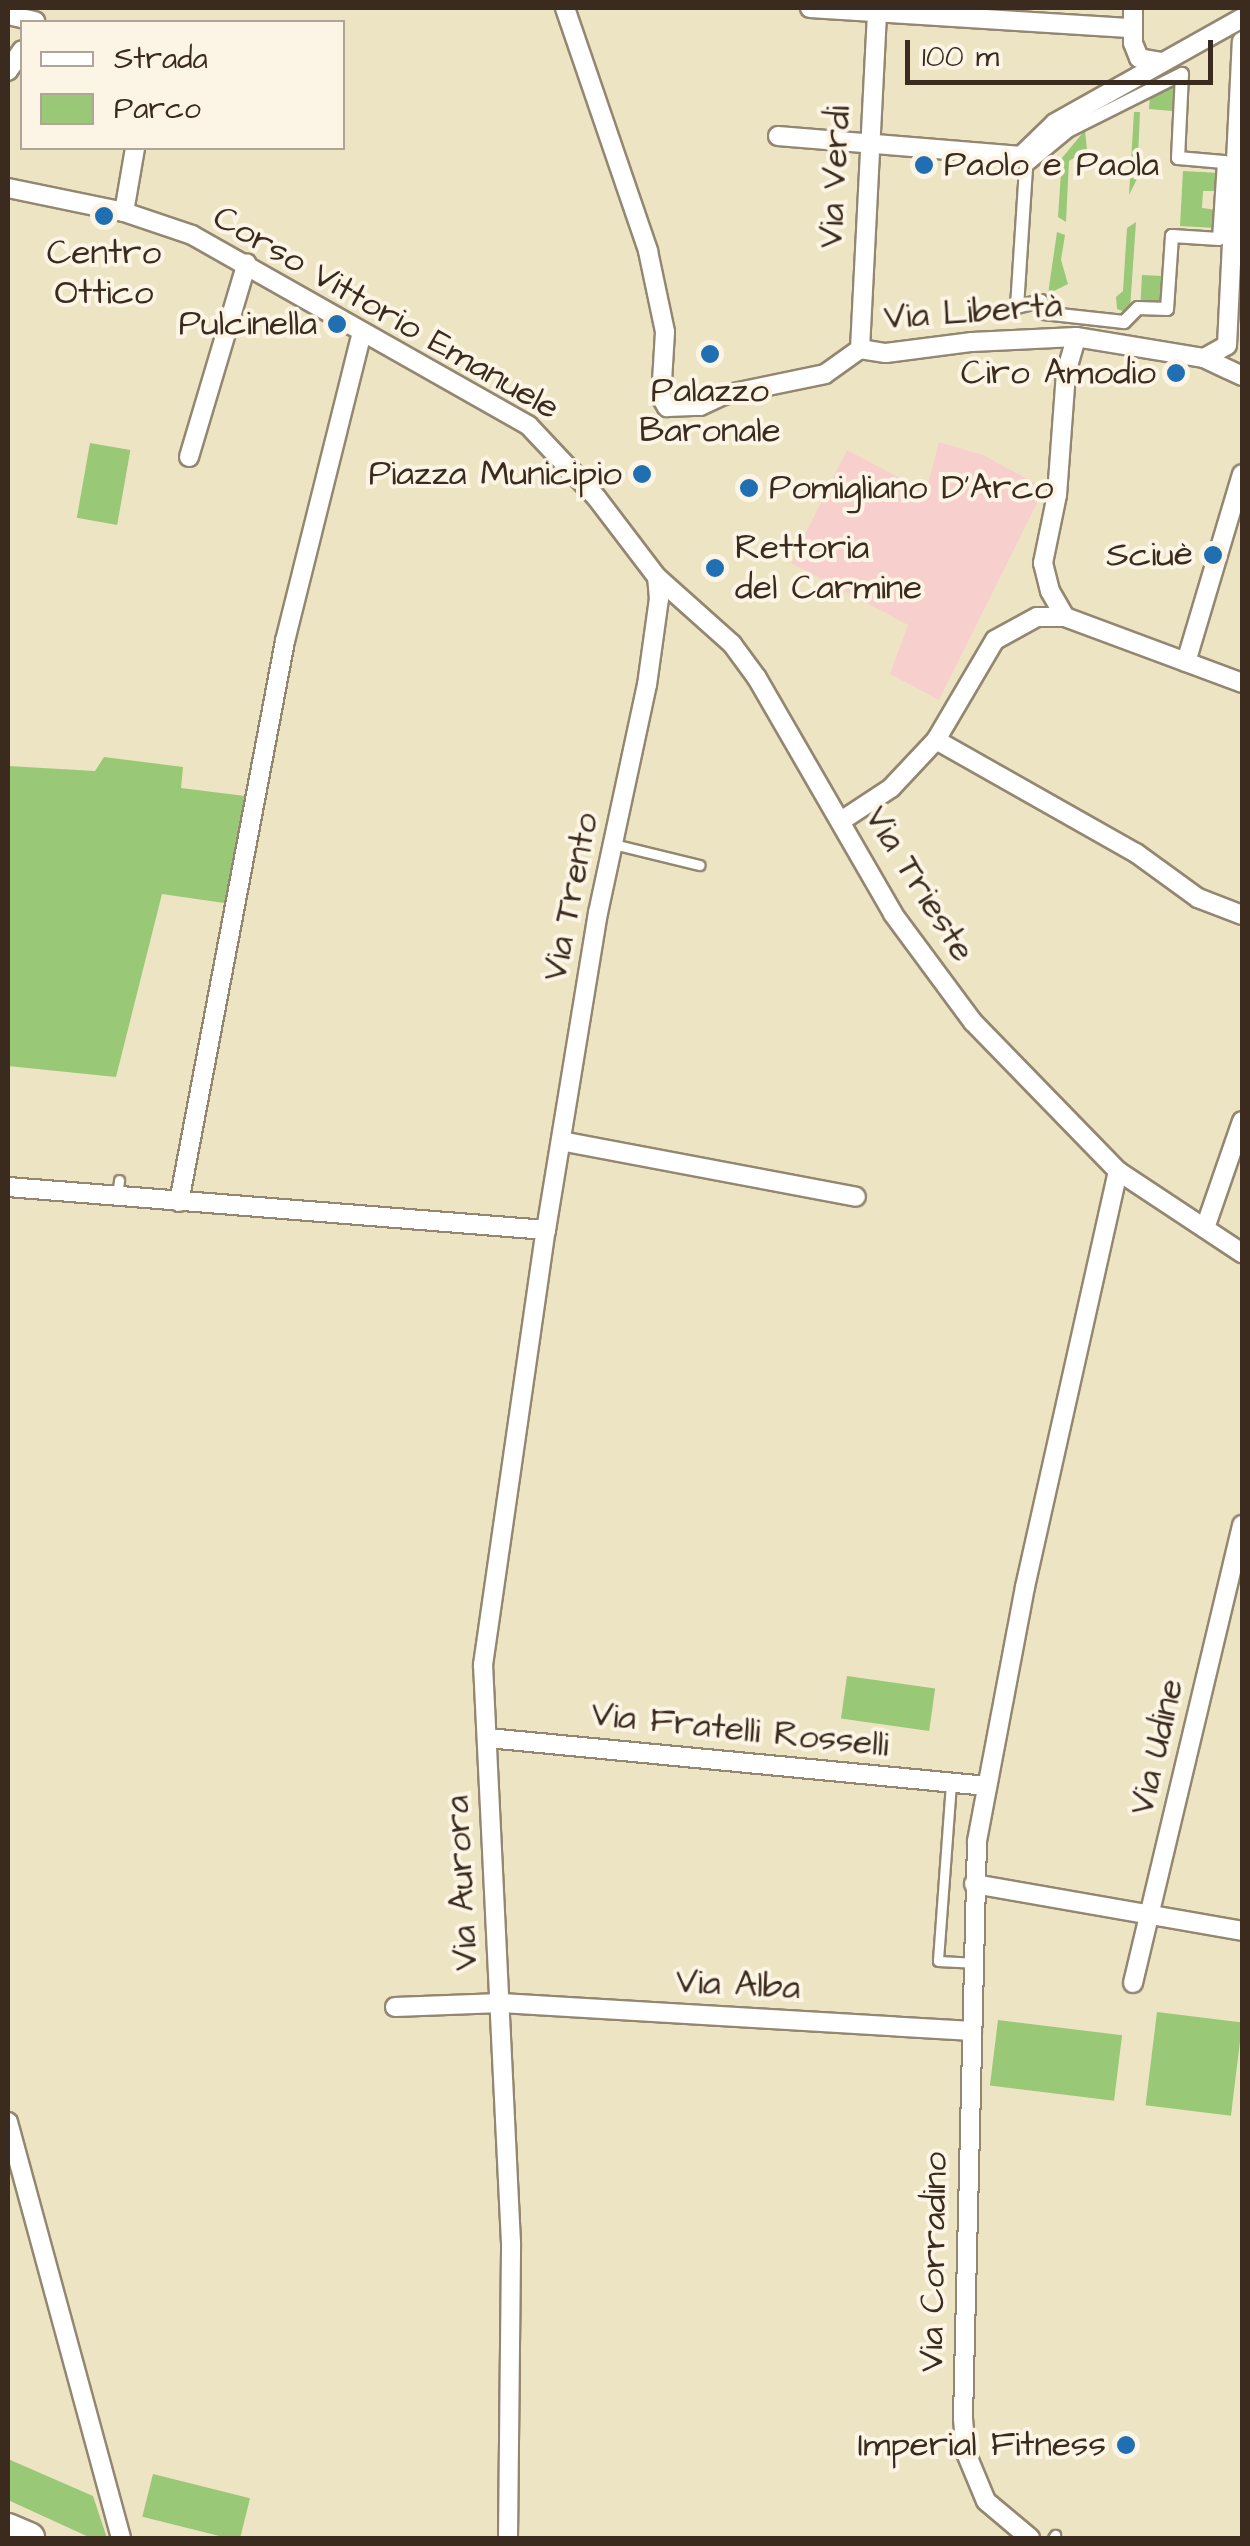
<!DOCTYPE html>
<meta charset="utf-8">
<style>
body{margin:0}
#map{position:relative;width:1250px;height:2546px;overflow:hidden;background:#ede4c4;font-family:"Architects Daughter",sans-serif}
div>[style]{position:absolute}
.built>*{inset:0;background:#f7d0ce}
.green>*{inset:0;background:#99c877;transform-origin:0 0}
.roads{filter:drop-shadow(2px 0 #948771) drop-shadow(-2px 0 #948771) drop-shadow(0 2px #948771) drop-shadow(0 -2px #948771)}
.service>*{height:9px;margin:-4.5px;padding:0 4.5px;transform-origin:4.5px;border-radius:4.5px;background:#fff}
.pedestrian>*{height:12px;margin:-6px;padding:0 6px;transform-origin:6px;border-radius:6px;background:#fff}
.minor>*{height:18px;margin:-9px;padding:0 9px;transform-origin:9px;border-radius:9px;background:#fff}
.motorway>*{height:30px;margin:-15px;padding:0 15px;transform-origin:15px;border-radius:15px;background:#fff}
.dots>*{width:28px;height:28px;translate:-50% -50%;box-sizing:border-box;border:5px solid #fcf5e5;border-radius:50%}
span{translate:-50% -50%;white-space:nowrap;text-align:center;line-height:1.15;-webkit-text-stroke:8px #fcf5e5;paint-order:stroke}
.poi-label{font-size:35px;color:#3b2a1e}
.left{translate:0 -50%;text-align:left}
.right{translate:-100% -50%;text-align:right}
.street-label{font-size:35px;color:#3b2a1e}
.frame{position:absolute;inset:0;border:10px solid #3b2a1e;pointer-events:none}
.legend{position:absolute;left:20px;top:20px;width:325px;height:130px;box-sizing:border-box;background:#fcf5e5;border:2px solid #afa495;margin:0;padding:12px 18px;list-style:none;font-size:30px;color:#3b2a1e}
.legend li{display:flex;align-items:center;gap:20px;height:50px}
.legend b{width:50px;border:2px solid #afa495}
.scale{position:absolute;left:905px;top:40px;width:308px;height:45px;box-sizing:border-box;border:5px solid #3b2a1e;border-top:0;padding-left:12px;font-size:30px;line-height:35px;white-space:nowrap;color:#3b2a1e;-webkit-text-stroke:8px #fcf5e5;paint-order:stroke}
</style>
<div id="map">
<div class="built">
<i style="clip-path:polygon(939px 442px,983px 455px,1037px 484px,1037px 503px,939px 700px,890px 674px,908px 625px,791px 563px,847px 450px,926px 492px)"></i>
</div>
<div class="green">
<i style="clip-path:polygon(1174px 81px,1172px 111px,1149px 109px,1150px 94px)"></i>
<i style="clip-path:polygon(1134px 112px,1140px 112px,1137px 179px,1129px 195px)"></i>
<i style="clip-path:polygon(1085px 130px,1087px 150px,1069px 161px,1066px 222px,1058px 217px,1062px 158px)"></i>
<i style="clip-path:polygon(1183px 171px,1219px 173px,1218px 191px,1203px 191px,1202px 208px,1217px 210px,1216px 228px,1180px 226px)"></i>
<i style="clip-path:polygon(1136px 222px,1130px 309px,1128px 313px,1117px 309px,1116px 297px,1123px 291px,1127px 228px)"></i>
<i style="clip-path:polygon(1057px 232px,1065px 235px,1061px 260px,1068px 284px,1048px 294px)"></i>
<i style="left:1142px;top:275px;width:21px;height:27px;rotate:3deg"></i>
<i style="left:90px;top:443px;width:41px;height:76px;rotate:10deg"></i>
<i style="clip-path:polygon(104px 757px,183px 767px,181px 788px,253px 797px,231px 904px,162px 894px,116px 1077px,8px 1066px,8px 766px,95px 771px)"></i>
<i style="left:847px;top:1676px;width:89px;height:43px;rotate:8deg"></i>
<i style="left:1157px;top:2012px;width:86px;height:94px;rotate:7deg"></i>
<i style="left:998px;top:2020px;width:125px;height:66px;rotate:7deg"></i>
<i style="clip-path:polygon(8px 2459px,93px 2496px,107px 2538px,91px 2538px,8px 2500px)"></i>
<i style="left:153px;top:2474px;width:100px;height:44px;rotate:14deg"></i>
</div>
<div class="roads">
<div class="service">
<i style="left:613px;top:844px;width:89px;rotate:13.7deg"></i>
<i style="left:117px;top:1197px;width:17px;rotate:-83deg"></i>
<i style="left:951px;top:1783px;width:178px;rotate:94.2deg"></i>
<i style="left:938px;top:1961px;width:35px;rotate:3deg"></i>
<i style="left:1053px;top:2538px;width:4px;rotate:-56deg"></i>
</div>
<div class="pedestrian">
<i style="left:1182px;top:74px;width:84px;rotate:92.7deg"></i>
<i style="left:1178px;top:158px;width:46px;rotate:5deg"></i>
<i style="left:1224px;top:162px;width:77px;rotate:93.7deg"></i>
<i style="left:1219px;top:239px;width:47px;rotate:-176.3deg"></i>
<i style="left:1172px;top:236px;width:73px;rotate:93.9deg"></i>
<i style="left:1167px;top:309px;width:29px;rotate:-178deg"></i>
<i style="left:1138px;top:308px;width:20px;rotate:135deg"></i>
<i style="left:1124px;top:322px;width:81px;rotate:-173.7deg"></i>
<i style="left:1043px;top:313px;width:12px;rotate:-99deg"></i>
<i style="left:1041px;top:301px;width:25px;rotate:166deg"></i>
<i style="left:1017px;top:307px;width:141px;rotate:-86.3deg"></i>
<i style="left:1026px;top:166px;width:55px;rotate:-39.8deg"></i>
<i style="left:1068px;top:131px;width:127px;rotate:-26.6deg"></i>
</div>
<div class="minor">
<i style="left:565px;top:8px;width:257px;rotate:71.1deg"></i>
<i style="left:648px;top:251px;width:83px;rotate:78.1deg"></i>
<i style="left:665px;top:332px;width:65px;rotate:93.5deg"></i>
<i style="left:661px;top:397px;width:12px;rotate:59deg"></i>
<i style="left:667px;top:407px;width:33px;rotate:-2deg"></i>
<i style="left:700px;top:406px;width:26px;rotate:-25deg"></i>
<i style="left:724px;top:395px;width:103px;rotate:-11.7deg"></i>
<i style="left:825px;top:374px;width:43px;rotate:-35.5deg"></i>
<i style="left:810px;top:8px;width:323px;rotate:3.6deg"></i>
<i style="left:1133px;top:8px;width:35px;rotate:90deg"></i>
<i style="left:1133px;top:43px;width:16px;rotate:68deg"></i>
<i style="left:1139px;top:58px;width:22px;rotate:10deg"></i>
<i style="left:8px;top:15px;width:28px;rotate:13deg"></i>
<i style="left:8px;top:71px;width:25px;rotate:-56deg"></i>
<i style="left:778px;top:136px;width:244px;rotate:4.7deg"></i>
<i style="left:1021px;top:156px;width:47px;rotate:-44.1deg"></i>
<i style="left:1055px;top:123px;width:214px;rotate:-29.3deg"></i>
<i style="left:8px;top:188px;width:118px;rotate:11.7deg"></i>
<i style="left:124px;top:212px;width:72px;rotate:18.7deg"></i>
<i style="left:192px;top:235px;width:387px;rotate:29.5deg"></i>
<i style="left:529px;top:426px;width:98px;rotate:46.7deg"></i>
<i style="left:596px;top:497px;width:101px;rotate:52.7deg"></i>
<i style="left:657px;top:577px;width:101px;rotate:41.8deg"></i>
<i style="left:732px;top:644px;width:42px;rotate:53.7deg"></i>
<i style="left:757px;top:678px;width:272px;rotate:60deg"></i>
<i style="left:893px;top:914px;width:134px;rotate:53.5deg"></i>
<i style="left:973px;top:1022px;width:208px;rotate:45.8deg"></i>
<i style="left:1118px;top:1171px;width:149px;rotate:33.5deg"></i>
<i style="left:124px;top:212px;width:65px;rotate:-80.2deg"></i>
<i style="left:860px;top:349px;width:26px;rotate:9deg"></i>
<i style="left:886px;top:353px;width:87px;rotate:-7.3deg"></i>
<i style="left:972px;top:342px;width:104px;rotate:-2.8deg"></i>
<i style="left:1076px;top:337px;width:130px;rotate:9.3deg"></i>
<i style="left:1204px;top:358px;width:42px;rotate:25.3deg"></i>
<i style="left:860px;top:349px;width:341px;rotate:-87.1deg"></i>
<i style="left:1204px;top:358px;width:26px;rotate:-29deg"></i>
<i style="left:1227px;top:345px;width:304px;rotate:-87.2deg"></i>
<i style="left:189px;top:457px;width:202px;rotate:-73.4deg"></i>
<i style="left:1065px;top:617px;width:30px;rotate:-120deg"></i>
<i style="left:1050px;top:591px;width:29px;rotate:-104deg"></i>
<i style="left:1043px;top:563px;width:69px;rotate:-78.4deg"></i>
<i style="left:1057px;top:495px;width:122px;rotate:-85.8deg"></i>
<i style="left:1066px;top:373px;width:37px;rotate:-74deg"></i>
<i style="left:1186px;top:662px;width:196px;rotate:-73.4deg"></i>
<i style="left:936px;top:740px;width:230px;rotate:29.5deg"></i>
<i style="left:1136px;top:853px;width:77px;rotate:36deg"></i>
<i style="left:1198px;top:898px;width:47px;rotate:21.1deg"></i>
<i style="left:841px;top:821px;width:60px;rotate:-33.4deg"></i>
<i style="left:891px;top:788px;width:66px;rotate:-46.8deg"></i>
<i style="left:936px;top:740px;width:116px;rotate:-59.5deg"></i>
<i style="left:995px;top:640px;width:48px;rotate:-28.7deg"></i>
<i style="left:1037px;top:617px;width:28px"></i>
<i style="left:1065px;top:617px;width:189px;rotate:20.4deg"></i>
<i style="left:561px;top:1141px;width:300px;rotate:10.7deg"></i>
<i style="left:8px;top:1187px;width:540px;rotate:4.57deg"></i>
<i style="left:179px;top:1202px;width:571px;rotate:-79.3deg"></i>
<i style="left:285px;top:641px;width:318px;rotate:-76deg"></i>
<i style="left:1205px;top:1228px;width:113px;rotate:-70.9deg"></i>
<i style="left:488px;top:1738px;width:499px;rotate:5.5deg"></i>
<i style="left:974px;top:1884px;width:272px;rotate:9.9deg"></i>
<i style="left:1133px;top:1983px;width:471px;rotate:-76.6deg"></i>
<i style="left:395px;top:2007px;width:106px;rotate:-2.2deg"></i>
<i style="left:501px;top:2003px;width:472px;rotate:3.4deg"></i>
<i style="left:8px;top:2122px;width:431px;rotate:74.8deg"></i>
<i style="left:508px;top:2538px;width:295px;rotate:-89.4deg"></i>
<i style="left:511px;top:2243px;width:579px;rotate:-92.77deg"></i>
<i style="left:483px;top:1665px;width:440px;rotate:-81.8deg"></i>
<i style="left:546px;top:1230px;width:321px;rotate:-80.7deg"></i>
<i style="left:598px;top:913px;width:233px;rotate:-77.9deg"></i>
<i style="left:647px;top:685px;width:87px;rotate:-82.1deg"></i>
<i style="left:659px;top:599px;width:22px;rotate:-95deg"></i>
<i style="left:1030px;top:2538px;width:57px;rotate:-139.9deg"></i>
<i style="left:986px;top:2501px;width:52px;rotate:-112.6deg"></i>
<i style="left:966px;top:2453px;width:35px;rotate:-95deg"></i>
<i style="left:963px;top:2418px;width:577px;rotate:-88.61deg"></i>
<i style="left:977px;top:1841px;width:258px;rotate:-79.3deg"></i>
<i style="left:1025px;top:1587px;width:426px;rotate:-77.4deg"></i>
</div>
<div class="motorway">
<i style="left:8px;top:2529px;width:23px;rotate:23deg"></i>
</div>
</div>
<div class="dots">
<i style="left:924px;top:165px;background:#1f6fb2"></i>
<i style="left:104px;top:216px;background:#1f6fb2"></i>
<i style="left:337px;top:324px;background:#1f6fb2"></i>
<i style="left:710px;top:354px;background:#1f6fb2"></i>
<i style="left:1176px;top:373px;background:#1f6fb2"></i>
<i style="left:642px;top:474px;background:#1f6fb2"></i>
<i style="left:749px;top:488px;background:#1f6fb2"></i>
<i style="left:1213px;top:555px;background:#1f6fb2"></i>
<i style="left:715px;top:568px;background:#1f6fb2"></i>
<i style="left:1126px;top:2445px;background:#1f6fb2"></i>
</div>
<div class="poi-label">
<span class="left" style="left:944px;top:165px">Paolo e Paola</span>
<span style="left:104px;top:273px">Centro<br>Ottico</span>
<span class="right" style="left:317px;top:324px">Pulcinella</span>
<span class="right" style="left:1156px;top:373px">Ciro Amodio</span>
<span style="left:710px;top:411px">Palazzo<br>Baronale</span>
<span class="right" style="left:622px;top:474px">Piazza Municipio</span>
<span class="left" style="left:769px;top:488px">Pomigliano D'Arco</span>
<span class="left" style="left:735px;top:568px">Rettoria<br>del Carmine</span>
<span class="right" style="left:1193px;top:555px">Sciuè</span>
<span class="right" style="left:1106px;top:2445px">Imperial Fitness</span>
</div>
<div class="street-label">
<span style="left:835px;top:177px;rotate:-87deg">Via Verdi</span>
<span style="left:973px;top:312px;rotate:-4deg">Via Libertà</span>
<span style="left:386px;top:313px;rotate:30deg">Corso Vittorio Emanuele</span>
<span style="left:919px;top:884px;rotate:58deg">Via Trieste</span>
<span style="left:571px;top:897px;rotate:-79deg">Via Trento</span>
<span style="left:740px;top:1730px;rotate:6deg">Via Fratelli Rosselli</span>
<span style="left:1157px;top:1747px;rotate:-77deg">Via Udine</span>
<span style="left:462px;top:1883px;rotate:-93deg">Via Aurora</span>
<span style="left:738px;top:1985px;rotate:3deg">Via Alba</span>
<span style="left:934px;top:2262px;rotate:-89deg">Via Corradino</span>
</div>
<div class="frame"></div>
<ul class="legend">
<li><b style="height:12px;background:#fff"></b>Strada</li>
<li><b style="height:28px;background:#99c877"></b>Parco</li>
</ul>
<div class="scale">100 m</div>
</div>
